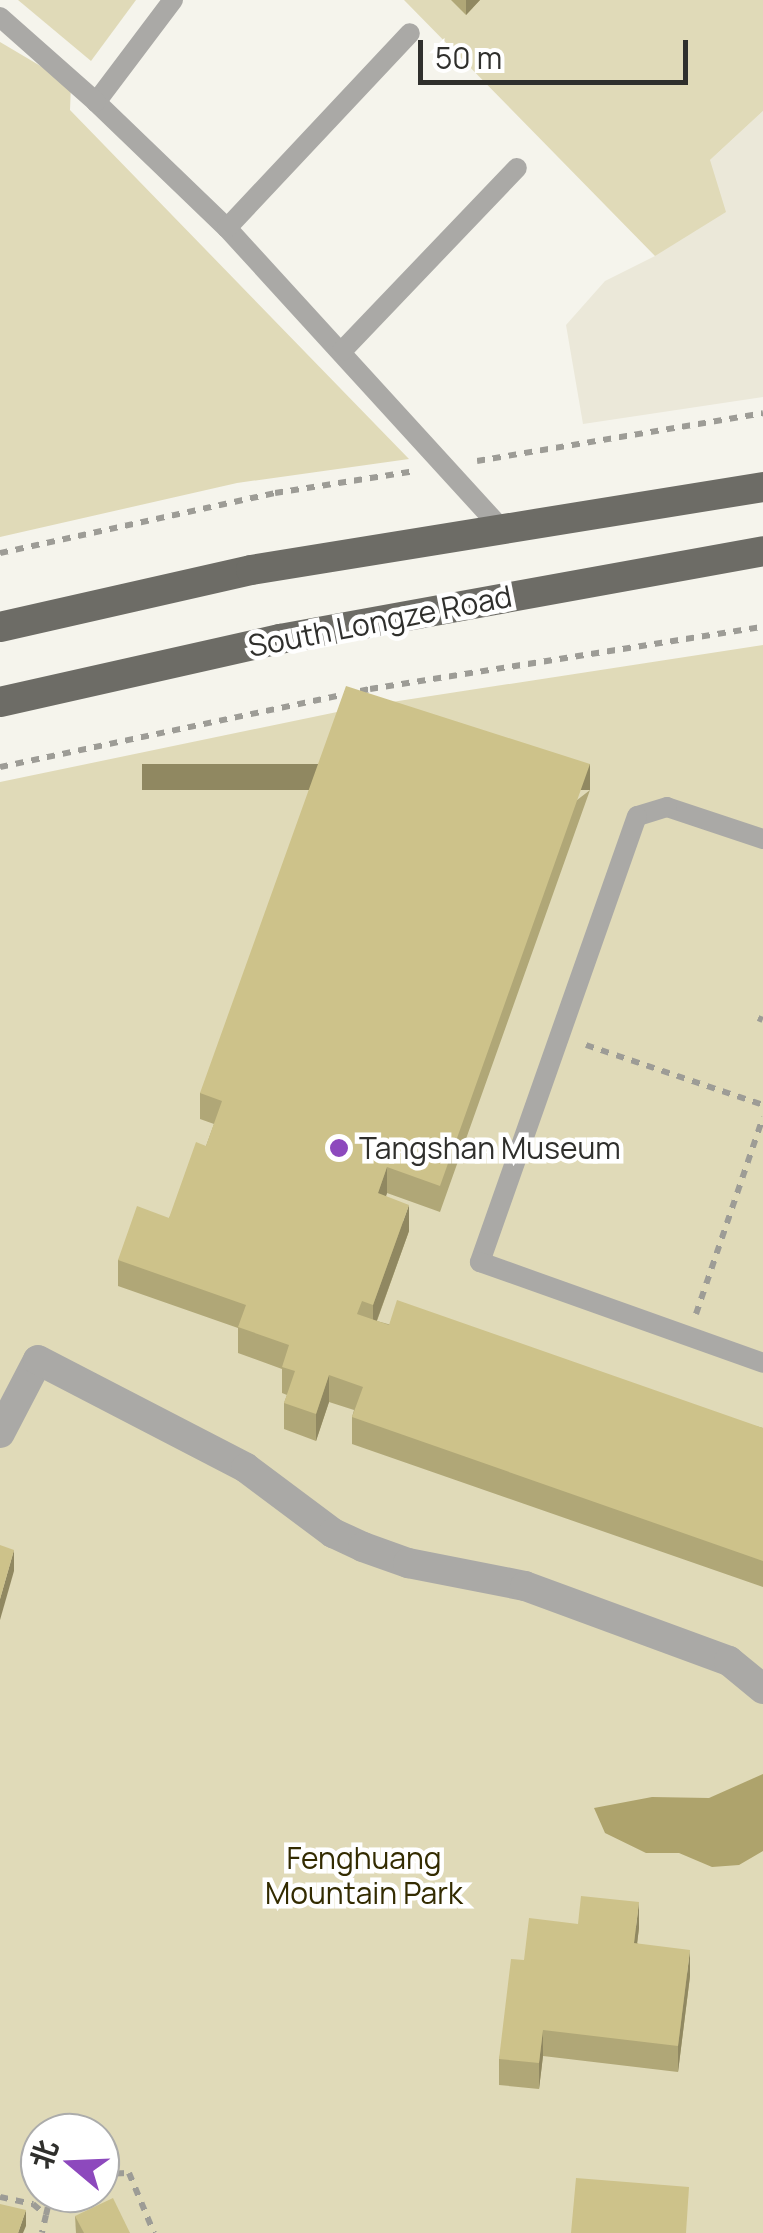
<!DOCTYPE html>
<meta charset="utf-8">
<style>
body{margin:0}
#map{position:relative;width:763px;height:2233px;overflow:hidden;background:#f5f4ec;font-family:Manrope,"Noto Sans SC",sans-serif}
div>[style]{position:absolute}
.built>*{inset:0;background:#ebe8d9}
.green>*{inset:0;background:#e0dab8}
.water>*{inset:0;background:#aea36c}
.path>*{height:6px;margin-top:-3px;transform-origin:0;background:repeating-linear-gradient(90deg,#9d9c96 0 8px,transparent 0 16px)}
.lane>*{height:20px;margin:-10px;padding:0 10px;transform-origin:10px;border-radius:10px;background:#aaa9a6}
.street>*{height:30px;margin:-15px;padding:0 15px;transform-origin:15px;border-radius:15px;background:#aaa9a6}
.primary>*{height:30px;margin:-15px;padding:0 15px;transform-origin:15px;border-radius:15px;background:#6d6c66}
.wall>*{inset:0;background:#b0a777}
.shaded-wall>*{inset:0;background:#908861;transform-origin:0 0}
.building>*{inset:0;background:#cdc28a}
.dots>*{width:28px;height:28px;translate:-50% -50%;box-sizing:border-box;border:5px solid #fff;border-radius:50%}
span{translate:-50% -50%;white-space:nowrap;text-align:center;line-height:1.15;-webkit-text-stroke:9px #fff;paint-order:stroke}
.street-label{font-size:30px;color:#2f2f2c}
.poi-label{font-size:30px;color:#2f2f2c}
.left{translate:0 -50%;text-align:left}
.park-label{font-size:30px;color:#332b00}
.north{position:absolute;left:20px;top:2113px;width:100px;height:100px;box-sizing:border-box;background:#fff;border:2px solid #acacab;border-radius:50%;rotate:289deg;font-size:28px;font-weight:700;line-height:40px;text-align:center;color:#2f2f2c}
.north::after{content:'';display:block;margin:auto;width:35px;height:45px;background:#8d49bd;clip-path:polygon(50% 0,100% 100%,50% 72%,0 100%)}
.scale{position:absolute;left:418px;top:40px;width:270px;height:45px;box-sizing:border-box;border:5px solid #2f2f2c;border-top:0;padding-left:12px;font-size:30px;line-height:35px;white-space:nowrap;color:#2f2f2c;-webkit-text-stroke:8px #fff;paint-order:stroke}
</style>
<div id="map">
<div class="built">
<i style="clip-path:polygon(763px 111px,763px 397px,583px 424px,566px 325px,605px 281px,655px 256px,710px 160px)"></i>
</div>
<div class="green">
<i style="clip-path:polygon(18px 0,136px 0,91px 61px)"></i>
<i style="clip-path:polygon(404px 0,763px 0,763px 111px,710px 160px,726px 212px,655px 256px)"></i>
<i style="clip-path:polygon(0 42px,71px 84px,70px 110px,409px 459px,237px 483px,0 537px)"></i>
<i style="clip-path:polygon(evenodd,763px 645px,763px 2233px,0 2233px,0 782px,366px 706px,763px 645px,40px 2133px,100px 2133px,100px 2193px,40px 2193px,40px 2133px)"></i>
</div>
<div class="water">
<i style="clip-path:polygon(763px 1774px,763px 1851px,739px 1865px,712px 1867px,679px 1853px,646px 1853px,605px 1833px,594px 1808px,652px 1797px,709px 1798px)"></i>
</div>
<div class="path">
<i style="left:477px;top:461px;width:290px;rotate:-9.5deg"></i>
<i style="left:0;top:553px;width:281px;rotate:-12.3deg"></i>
<i style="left:275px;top:493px;width:142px;rotate:-8.9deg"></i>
<i style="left:0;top:767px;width:378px;rotate:-11.9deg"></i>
<i style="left:370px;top:689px;width:398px;rotate:-9deg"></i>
<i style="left:758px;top:1018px;width:5px;rotate:22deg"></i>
<i style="left:586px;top:1045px;width:187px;rotate:18.7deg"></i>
<i style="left:696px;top:1314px;width:208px;rotate:-71.2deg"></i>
<i style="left:100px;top:2174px;width:29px;rotate:-2deg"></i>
<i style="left:129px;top:2173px;width:65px;rotate:67.4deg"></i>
<i style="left:0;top:2197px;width:34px;rotate:12deg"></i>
<i style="left:33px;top:2204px;width:17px;rotate:40deg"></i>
<i style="left:46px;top:2215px;width:18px;rotate:103deg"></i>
<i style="left:46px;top:2215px;width:23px;rotate:-77deg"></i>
</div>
<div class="lane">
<i style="left:173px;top:0;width:128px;rotate:127deg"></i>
<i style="left:96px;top:102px;width:182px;rotate:43.9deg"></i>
<i style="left:227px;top:228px;width:408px;rotate:47.6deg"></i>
<i style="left:0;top:17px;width:128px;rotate:41.5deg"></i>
<i style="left:227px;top:228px;width:267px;rotate:-46.8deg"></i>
<i style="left:342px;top:351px;width:253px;rotate:-46.3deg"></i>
<i style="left:763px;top:839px;width:101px;rotate:-161.6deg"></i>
<i style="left:667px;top:807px;width:31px;rotate:163deg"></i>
<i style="left:637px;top:816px;width:473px;rotate:109.4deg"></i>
<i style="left:480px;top:1262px;width:300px;rotate:19.6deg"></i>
</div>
<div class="street">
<i style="left:0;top:1433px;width:82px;rotate:-62.5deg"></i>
<i style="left:38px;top:1360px;width:234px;rotate:27.4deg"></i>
<i style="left:246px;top:1468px;width:109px;rotate:36.8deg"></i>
<i style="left:333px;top:1533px;width:33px;rotate:25deg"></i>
<i style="left:363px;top:1547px;width:48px;rotate:19.6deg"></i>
<i style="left:408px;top:1563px;width:119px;rotate:11.1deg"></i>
<i style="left:525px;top:1586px;width:217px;rotate:20.2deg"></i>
<i style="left:729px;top:1661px;width:44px;rotate:39.5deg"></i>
</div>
<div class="primary">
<i style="left:0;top:627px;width:257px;rotate:-12.8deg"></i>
<i style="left:251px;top:570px;width:519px;rotate:-9.21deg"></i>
<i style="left:0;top:702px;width:287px;rotate:-12.7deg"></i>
<i style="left:280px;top:639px;width:491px;rotate:-10.3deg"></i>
</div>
<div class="wall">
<i style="clip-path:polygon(451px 0,480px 0,466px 15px)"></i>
<i style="clip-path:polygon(590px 790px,440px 1212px,387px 1193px,386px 1196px,409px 1231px,377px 1321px,763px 1428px,763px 1587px,352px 1444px,352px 1417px,354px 1410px,329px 1402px,316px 1441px,284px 1429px,284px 1403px,287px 1395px,282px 1393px,282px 1369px,238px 1353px,238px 1328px,118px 1286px,118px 1260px,169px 1218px,206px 1146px,214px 1124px,200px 1119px,200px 1093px)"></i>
<i style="clip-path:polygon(578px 1924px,639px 1928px,637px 1943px,690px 1976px,678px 2072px,543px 2056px,539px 2089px,499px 2085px,499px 2059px,524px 1960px)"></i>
<i style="clip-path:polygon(75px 2216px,130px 2233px,76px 2233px)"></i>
</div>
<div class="shaded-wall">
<i style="clip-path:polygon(466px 0,480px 0,466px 15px)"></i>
<i style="left:590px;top:764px;width:26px;height:448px;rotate:90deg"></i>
<i style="clip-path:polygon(387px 1167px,387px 1193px,378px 1220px,378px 1193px)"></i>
<i style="clip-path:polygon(409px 1205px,409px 1231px,373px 1331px,373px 1305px)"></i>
<i style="clip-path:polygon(329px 1375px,329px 1402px,316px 1441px,316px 1414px)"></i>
<i style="clip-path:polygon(14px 1550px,14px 1571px,0 1620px,0 1599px)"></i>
<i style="clip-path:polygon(639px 1902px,639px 1928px,634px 1969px,634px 1943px)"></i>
<i style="clip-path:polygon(690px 1950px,690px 1976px,678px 2072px,678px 2046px)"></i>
<i style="clip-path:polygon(543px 2030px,543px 2056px,539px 2089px,539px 2063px)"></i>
<i style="clip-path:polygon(26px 2210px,26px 2226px,23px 2233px,18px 2233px)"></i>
</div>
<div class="building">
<i style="clip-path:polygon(346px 686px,590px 764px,440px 1186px,387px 1167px,378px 1193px,409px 1205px,373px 1305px,362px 1301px,357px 1314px,389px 1325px,397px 1300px,763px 1428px,763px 1561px,352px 1417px,363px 1387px,329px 1375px,316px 1414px,284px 1403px,295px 1371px,282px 1367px,289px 1345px,238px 1327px,246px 1305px,118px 1260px,137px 1206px,169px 1218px,196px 1142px,206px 1146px,222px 1101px,200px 1093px)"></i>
<i style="clip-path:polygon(0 1545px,14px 1550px,0 1599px)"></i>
<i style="clip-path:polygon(581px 1896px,639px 1902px,634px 1943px,690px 1950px,678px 2046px,543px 2030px,539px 2063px,499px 2059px,511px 1959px,524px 1960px,529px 1918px,578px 1924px)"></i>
<i style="clip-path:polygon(576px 2178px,689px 2187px,686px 2233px,571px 2233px)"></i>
<i style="clip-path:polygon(113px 2198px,130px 2233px,84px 2233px,75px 2216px)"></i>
<i style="clip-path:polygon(0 2204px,26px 2210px,18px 2233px,0 2233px)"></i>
</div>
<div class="dots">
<i style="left:339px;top:1148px;background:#8d49bd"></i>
</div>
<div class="street-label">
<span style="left:380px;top:621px;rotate:-11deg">South Longze Road</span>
</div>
<div class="poi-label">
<span class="left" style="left:359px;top:1148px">Tangshan Museum</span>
</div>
<div class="park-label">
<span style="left:364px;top:1875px">Fenghuang<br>Mountain Park</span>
</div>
<div class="north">北</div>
<div class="scale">50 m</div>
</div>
